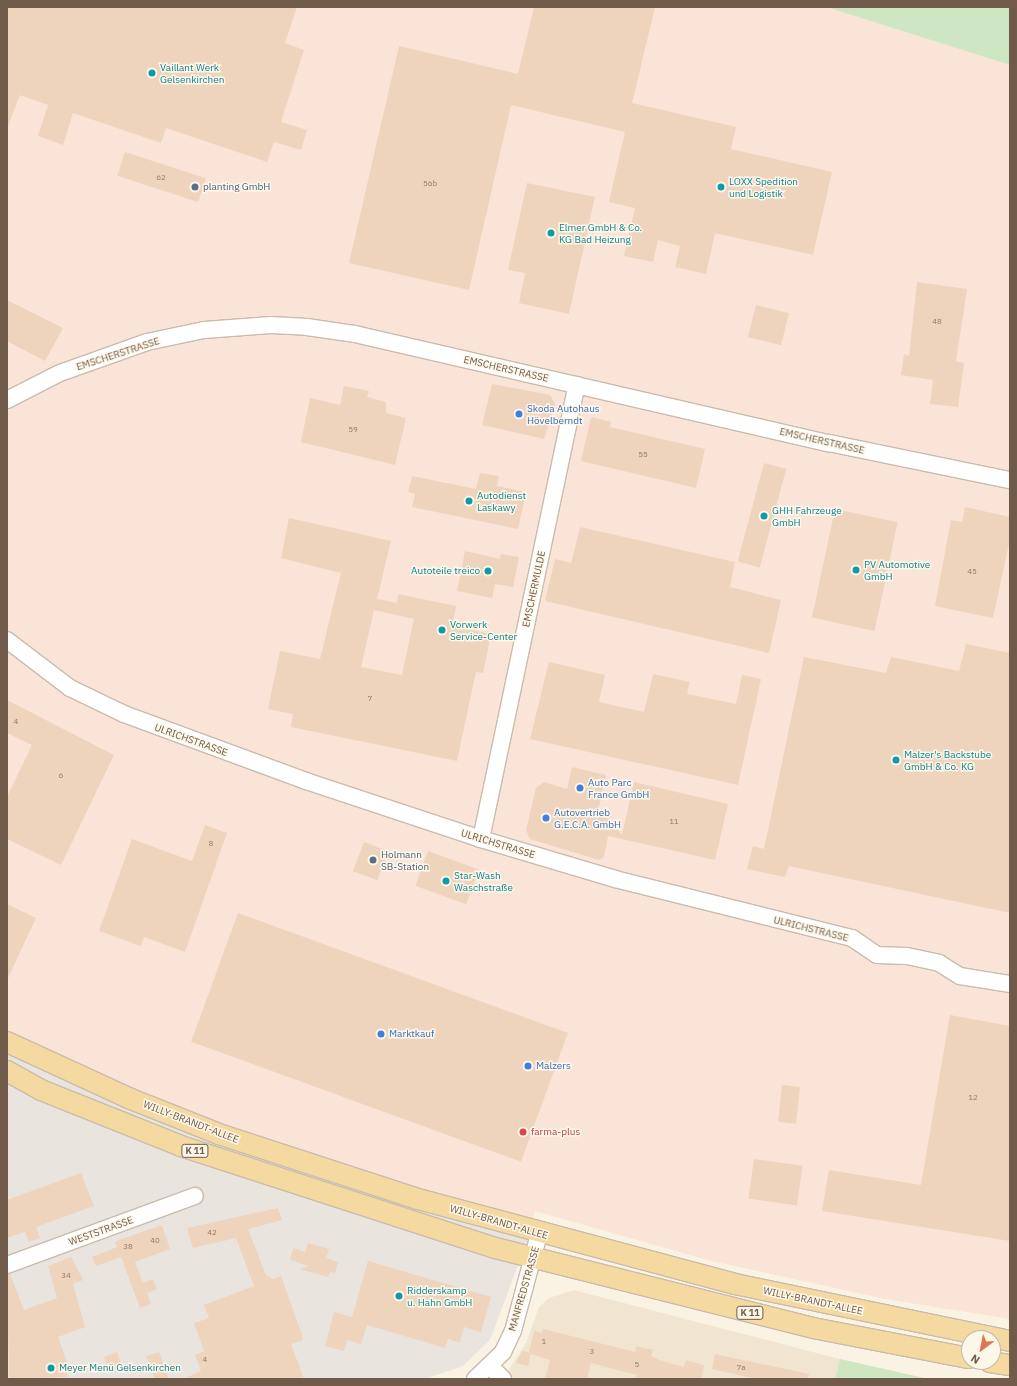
<!DOCTYPE html>
<meta charset="utf-8">
<style>
body{margin:0}
#map{position:relative;width:1017px;height:1386px;overflow:hidden;background:#faf3e3;font-family:"IBM Plex Sans",sans-serif}
div>[style]{position:absolute}
.residential>*{inset:0;background:#f1e5d2}
.commercial>*{inset:0;background:#fae4d8}
.industrial>*{inset:0;background:#eae4de}
.green>*{inset:0;background:#cfe6c3}
.building>*{inset:0;background:#eed3bd;transform-origin:0 0}
.roads{filter:drop-shadow(1px 0 #cabbab) drop-shadow(-1px 0 #cabbab) drop-shadow(0 1px #cabbab) drop-shadow(0 -1px #cabbab)}
.minor>*{height:16px;margin:-8px;padding:0 8px;transform-origin:8px;border-radius:8px;background:#fff}
.major>*{height:20px;margin:-10px;padding:0 10px;transform-origin:10px;border-radius:10px;background:#f4daa0}
.dots>*{width:11px;height:11px;translate:-50% -50%;box-sizing:border-box;border:2px solid #fdf7e9;border-radius:50%}
span{translate:-50% -50%;white-space:nowrap;text-align:center;line-height:1.15;-webkit-text-stroke:3px #fdf7e9;paint-order:stroke}
.number-label{font-size:8px;color:#907968}
.number-label span{-webkit-text-stroke-width:0}
.shield-label span{padding:1px 3px;background:#fdf7e9;border:1px solid;border-radius:3px;-webkit-text-stroke-width:0}
.shield-label{font-size:9px;color:#705b4b;font-weight:700}
.culture-label{font-size:10px;color:#0d838f}
.left{translate:0 -50%;text-align:left}
.right{translate:-100% -50%;text-align:right}
.service-label{font-size:10px;color:#4e5e75}
.street-label{font-size:10px;color:#705b4b}
.shop-label{font-size:10px;color:#366cbe}
.health-label{font-size:10px;color:#be3a42}
.frame{position:absolute;inset:0;border:8px solid #705b4b;pointer-events:none}
.north{position:absolute;left:961px;top:1330px;width:40px;height:40px;box-sizing:border-box;background:#fdf7e9;border:1px solid #c5b9aa;border-radius:50%;rotate:212deg;font-size:11px;font-weight:700;line-height:16px;text-align:center;color:#705b4b}
.north::after{content:'';display:block;margin:auto;width:14px;height:18px;background:#db7851;clip-path:polygon(50% 0,100% 100%,50% 72%,0 100%)}
</style>
<div id="map">
<div class="residential">
<i style="clip-path:polygon(574px 1290px,840px 1359px,835px 1379px,503px 1379px,526px 1343px,539px 1307px,549px 1298px)"></i>
</div>
<div class="commercial">
<i style="clip-path:polygon(7px 7px,826px 7px,1010px 65px,1010px 1319px,885px 1299px,707px 1260px,535px 1211px,529px 1236px,7px 1048px)"></i>
</div>
<div class="industrial">
<i style="clip-path:polygon(7px 1048px,529px 1236px,490px 1340px,463px 1366px,425px 1379px,7px 1379px)"></i>
</div>
<div class="green">
<i style="clip-path:polygon(826px 7px,1010px 7px,1010px 65px)"></i>
<i style="clip-path:polygon(840px 1359px,929px 1379px,835px 1379px)"></i>
</div>
<div class="building">
<i style="clip-path:polygon(7px 7px,297px 7px,285px 43px,304px 50px,281px 122px,307px 130px,301px 150px,274px 142px,267px 162px,166px 128px,161px 143px,73px 113px,63px 145px,38px 136px,48px 105px,20px 95px,7px 128px)"></i>
<i style="clip-path:polygon(534px 7px,655px 7px,632px 103px,736px 127px,731px 149px,832px 172px,813px 255px,715px 233px,706px 274px,675px 267px,680px 246px,658px 240px,653px 262px,624px 256px,635px 208px,609px 202px,625px 132px,511px 105px,469px 290px,349px 263px,399px 46px,518px 74px)"></i>
<i style="left:125px;top:152px;width:85px;height:25px;rotate:18deg"></i>
<i style="clip-path:polygon(527px 183px,595px 197px,569px 314px,519px 303px,525px 273px,508px 270px)"></i>
<i style="clip-path:polygon(917px 282px,967px 289px,956px 361px,964px 363px,958px 407px,930px 404px,933px 380px,901px 375px,904px 354px,909px 356px)"></i>
<i style="clip-path:polygon(7px 300px,63px 328px,45px 361px,7px 341px)"></i>
<i style="left:756px;top:305px;width:34px;height:33px;rotate:14deg"></i>
<i style="clip-path:polygon(492px 384px,550px 395px,555px 404px,544px 439px,482px 425px)"></i>
<i style="clip-path:polygon(344px 386px,369px 391px,367px 397px,386px 402px,386px 413px,406px 418px,395px 465px,301px 442px,310px 398px,340px 405px)"></i>
<i style="clip-path:polygon(591px 417px,611px 422px,610px 427px,705px 449px,696px 488px,581px 461px)"></i>
<i style="left:764px;top:463px;width:23px;height:102px;rotate:15deg"></i>
<i style="clip-path:polygon(480px 473px,499px 476px,497px 486px,526px 492px,518px 529px,412px 507px,415px 494px,408px 492px,412px 476px,476px 489px)"></i>
<i style="clip-path:polygon(965px 507px,1010px 517px,1010px 539px,993px 618px,935px 606px,951px 520px,962px 522px)"></i>
<i style="left:835px;top:509px;width:64px;height:111px;rotate:12deg"></i>
<i style="clip-path:polygon(evenodd,289px 518px,391px 541px,377px 599px,397px 603px,398px 594px,456px 606px,452px 626px,491px 634px,483px 673px,476px 672px,457px 761px,291px 727px,293px 714px,268px 709px,280px 651px,320px 659px,341px 573px,281px 558px,289px 518px,374px 610px,414px 619px,402px 675px,361px 667px,374px 610px)"></i>
<i style="clip-path:polygon(580px 527px,735px 562px,730px 587px,781px 600px,769px 653px,545px 601px,555px 559px,571px 563px)"></i>
<i style="clip-path:polygon(465px 551px,500px 559px,501px 554px,519px 557px,513px 587px,495px 584px,492px 598px,457px 591px)"></i>
<i style="clip-path:polygon(966px 644px,1010px 653px,1010px 913px,789px 866px,785px 877px,747px 869px,753px 846px,764px 849px,804px 657px,886px 673px,891px 657px,959px 671px)"></i>
<i style="clip-path:polygon(549px 662px,605px 675px,599px 702px,644px 712px,653px 674px,690px 682px,687px 694px,736px 704px,742px 675px,761px 679px,738px 785px,530px 739px)"></i>
<i style="clip-path:polygon(7px 700px,114px 755px,61px 865px,7px 839px,7px 797px,32px 745px,7px 733px)"></i>
<i style="clip-path:polygon(572px 767px,606px 775px,597px 815px,608px 818px,622px 835px,634px 782px,728px 804px,715px 860px,608px 836px,604px 857px,599px 860px,530px 839px,526px 830px,536px 788px,544px 782px,567px 789px)"></i>
<i style="clip-path:polygon(205px 825px,227px 833px,185px 952px,144px 937px,141px 946px,99px 931px,132px 839px,192px 861px)"></i>
<i style="left:364px;top:842px;width:26px;height:31px;rotate:21deg"></i>
<i style="left:428px;top:851px;width:54px;height:37px;rotate:20deg"></i>
<i style="clip-path:polygon(7px 904px,36px 918px,7px 980px)"></i>
<i style="left:238px;top:913px;width:351px;height:137px;rotate:20deg"></i>
<i style="clip-path:polygon(950px 1015px,1010px 1026px,1010px 1241px,822px 1211px,829px 1170px,921px 1185px)"></i>
<i style="left:782px;top:1085px;width:18px;height:37px;rotate:6deg"></i>
<i style="left:754px;top:1159px;width:49px;height:40px;rotate:8deg"></i>
<i style="clip-path:polygon(81px 1173px,94px 1206px,36px 1227px,40px 1238px,29px 1242px,25px 1232px,7px 1238px,7px 1200px)"></i>
<i style="clip-path:polygon(278px 1208px,282px 1220px,248px 1229px,266px 1275px,273px 1279px,281px 1276px,301px 1332px,303px 1340px,291px 1344px,304px 1379px,183px 1379px,201px 1371px,195px 1355px,204px 1351px,194px 1323px,209px 1318px,204px 1305px,254px 1286px,236px 1238px,193px 1248px,187px 1228px)"></i>
<i style="clip-path:polygon(162px 1225px,170px 1249px,135px 1262px,143px 1283px,153px 1279px,157px 1289px,147px 1293px,151px 1304px,140px 1308px,121px 1257px,96px 1266px,92px 1257px,117px 1247px,115px 1242px,122px 1239px)"></i>
<i style="clip-path:polygon(308px 1243px,329px 1249px,326px 1258px,338px 1262px,335px 1273px,330px 1272px,328px 1277px,300px 1269px,309px 1266px,290px 1260px,293px 1248px,305px 1252px)"></i>
<i style="clip-path:polygon(71px 1257px,83px 1280px,73px 1284px,85px 1327px,58px 1337px,68px 1365px,67px 1377px,9px 1379px,7px 1274px,10px 1274px,24px 1310px,57px 1298px,48px 1266px)"></i>
<i style="clip-path:polygon(368px 1261px,491px 1297px,481px 1332px,464px 1327px,460px 1343px,448px 1339px,445px 1348px,367px 1325px,361px 1344px,347px 1340px,344px 1351px,325px 1346px,334px 1312px,352px 1317px)"></i>
<i style="clip-path:polygon(543px 1329px,635px 1352px,636px 1346px,653px 1350px,651px 1356px,659px 1360px,684px 1367px,686px 1360px,704px 1365px,701px 1379px,636px 1379px,637px 1375px,591px 1363px,587px 1379px,545px 1379px,550px 1360px,531px 1354px,528px 1366px,516px 1363px,522px 1351px,529px 1352px,534px 1331px,542px 1333px)"></i>
<i style="left:117px;top:1352px;width:15px;height:14px;rotate:70deg"></i>
<i style="clip-path:polygon(159px 1352px,169px 1379px,155px 1379px,146px 1356px)"></i>
<i style="clip-path:polygon(715px 1354px,809px 1374px,808px 1379px,757px 1379px,712px 1369px)"></i>
</div>
<div class="roads">
<div class="minor">
<i style="left:7px;top:400px;width:59px;rotate:-27deg"></i>
<i style="left:60px;top:373px;width:92px;rotate:-19.6deg"></i>
<i style="left:147px;top:342px;width:58px;rotate:-11.9deg"></i>
<i style="left:204px;top:330px;width:67px;rotate:-4.3deg"></i>
<i style="left:271px;top:325px;width:36px;rotate:3deg"></i>
<i style="left:307px;top:327px;width:49px;rotate:8.3deg"></i>
<i style="left:355px;top:334px;width:486px;rotate:13deg"></i>
<i style="left:829px;top:443px;width:185px;rotate:11.6deg"></i>
<i style="left:7px;top:640px;width:79px;rotate:37.3deg"></i>
<i style="left:70px;top:688px;width:60px;rotate:25.7deg"></i>
<i style="left:124px;top:714px;width:194px;rotate:20.2deg"></i>
<i style="left:306px;top:781px;width:184px;rotate:18.3deg"></i>
<i style="left:481px;top:839px;width:140px;rotate:16.6deg"></i>
<i style="left:615px;top:879px;width:244px;rotate:14deg"></i>
<i style="left:852px;top:938px;width:30px;rotate:34deg"></i>
<i style="left:877px;top:955px;width:30px;rotate:2deg"></i>
<i style="left:907px;top:956px;width:33px;rotate:12deg"></i>
<i style="left:939px;top:963px;width:25px;rotate:32deg"></i>
<i style="left:960px;top:976px;width:51px;rotate:9.1deg"></i>
<i style="left:481px;top:839px;width:464px;rotate:-78.1deg"></i>
<i style="left:7px;top:1265px;width:200px;rotate:-20.2deg"></i>
<i style="left:491px;top:1367px;width:17px;rotate:45deg"></i>
<i style="left:475px;top:1379px;width:39px;rotate:-44deg"></i>
<i style="left:503px;top:1352px;width:23px;rotate:-65deg"></i>
<i style="left:513px;top:1331px;width:100px;rotate:-75deg"></i>
</div>
<div class="major">
<i style="left:7px;top:1042px;width:136px;rotate:24.7deg"></i>
<i style="left:131px;top:1099px;width:95px;rotate:21.7deg"></i>
<i style="left:219px;top:1134px;width:209px;rotate:18.1deg"></i>
<i style="left:418px;top:1199px;width:328px;rotate:15deg"></i>
<i style="left:735px;top:1284px;width:281px;rotate:11.7deg"></i>
<i style="left:7px;top:1071px;width:39px;rotate:29deg"></i>
<i style="left:41px;top:1090px;width:151px;rotate:21.8deg"></i>
<i style="left:181px;top:1146px;width:330px;rotate:18deg"></i>
<i style="left:495px;top:1248px;width:328px;rotate:14.1deg"></i>
<i style="left:813px;top:1328px;width:159px;rotate:10.9deg"></i>
<i style="left:990px;top:1362px;width:20px;rotate:9deg"></i>
</div>
</div>
<div class="dots">
<i style="left:152px;top:73px;background:#0f9aa8"></i>
<i style="left:195px;top:187px;background:#5c6f8a"></i>
<i style="left:721px;top:187px;background:#0f9aa8"></i>
<i style="left:551px;top:233px;background:#0f9aa8"></i>
<i style="left:519px;top:414px;background:#3f7fe0"></i>
<i style="left:469px;top:501px;background:#0f9aa8"></i>
<i style="left:764px;top:516px;background:#0f9aa8"></i>
<i style="left:856px;top:570px;background:#0f9aa8"></i>
<i style="left:488px;top:571px;background:#0f9aa8"></i>
<i style="left:442px;top:630px;background:#0f9aa8"></i>
<i style="left:896px;top:760px;background:#0f9aa8"></i>
<i style="left:580px;top:788px;background:#3f7fe0"></i>
<i style="left:546px;top:818px;background:#3f7fe0"></i>
<i style="left:373px;top:860px;background:#5c6f8a"></i>
<i style="left:446px;top:881px;background:#0f9aa8"></i>
<i style="left:381px;top:1034px;background:#3f7fe0"></i>
<i style="left:528px;top:1066px;background:#3f7fe0"></i>
<i style="left:523px;top:1132px;background:#e0444e"></i>
<i style="left:399px;top:1296px;background:#0f9aa8"></i>
<i style="left:51px;top:1368px;background:#0f9aa8"></i>
</div>
<div class="number-label">
<span style="left:161px;top:178px">62</span>
<span style="left:430px;top:184px">56b</span>
<span style="left:937px;top:322px">48</span>
<span style="left:353px;top:430px">59</span>
<span style="left:643px;top:455px">55</span>
<span style="left:972px;top:572px">45</span>
<span style="left:370px;top:699px">7</span>
<span style="left:16px;top:722px">4</span>
<span style="left:61px;top:776px">6</span>
<span style="left:674px;top:822px">11</span>
<span style="left:211px;top:844px">8</span>
<span style="left:973px;top:1098px">12</span>
<span style="left:212px;top:1233px">42</span>
<span style="left:155px;top:1241px">40</span>
<span style="left:128px;top:1247px">38</span>
<span style="left:66px;top:1276px">34</span>
<span style="left:544px;top:1342px">1</span>
<span style="left:592px;top:1352px">3</span>
<span style="left:205px;top:1360px">4</span>
<span style="left:637px;top:1365px">5</span>
<span style="left:741px;top:1368px">7a</span>
</div>
<div class="shield-label">
<span style="left:195px;top:1151px">K 11</span>
<span style="left:750px;top:1313px">K 11</span>
</div>
<div class="culture-label">
<span class="left" style="left:160px;top:73px">Vaillant Werk<br>Gelsenkirchen</span>
<span class="left" style="left:729px;top:187px">LOXX Spedition<br>und Logistik</span>
<span class="left" style="left:559px;top:233px">Elmer GmbH &amp; Co.<br>KG Bad Heizung</span>
<span class="left" style="left:477px;top:501px">Autodienst<br>Laskawy</span>
<span class="left" style="left:772px;top:516px">GHH Fahrzeuge<br>GmbH</span>
<span class="left" style="left:864px;top:570px">PV Automotive<br>GmbH</span>
<span class="right" style="left:480px;top:571px">Autoteile treico</span>
<span class="left" style="left:450px;top:630px">Vorwerk<br>Service-Center</span>
<span class="left" style="left:904px;top:760px">Malzer's Backstube<br>GmbH &amp; Co. KG</span>
<span class="left" style="left:454px;top:881px">Star-Wash<br>Waschstraße</span>
<span class="left" style="left:407px;top:1296px">Ridderskamp<br>u. Hahn GmbH</span>
<span class="left" style="left:59px;top:1368px">Meyer Menü Gelsenkirchen</span>
</div>
<div class="service-label">
<span class="left" style="left:203px;top:187px">planting GmbH</span>
<span class="left" style="left:381px;top:860px">Holmann<br>SB-Station</span>
</div>
<div class="street-label">
<span style="left:118px;top:354px;rotate:-18deg">EMSCHERSTRASSE</span>
<span style="left:506px;top:369px;rotate:13deg">EMSCHERSTRASSE</span>
<span style="left:822px;top:441px;rotate:13deg">EMSCHERSTRASSE</span>
<span style="left:534px;top:589px;rotate:-78deg">EMSCHERMULDE</span>
<span style="left:191px;top:740px;rotate:20deg">ULRICHSTRASSE</span>
<span style="left:498px;top:844px;rotate:17deg">ULRICHSTRASSE</span>
<span style="left:811px;top:929px;rotate:14deg">ULRICHSTRASSE</span>
<span style="left:191px;top:1122px;rotate:21deg">WILLY-BRANDT-ALLEE</span>
<span style="left:499px;top:1222px;rotate:16deg">WILLY-BRANDT-ALLEE</span>
<span style="left:101px;top:1231px;rotate:-20deg">WESTSTRASSE</span>
<span style="left:524px;top:1289px;rotate:-74deg">MANFREDSTRASSE</span>
<span style="left:813px;top:1301px;rotate:12deg">WILLY-BRANDT-ALLEE</span>
</div>
<div class="shop-label">
<span class="left" style="left:527px;top:414px">Skoda Autohaus<br>Hövelberndt</span>
<span class="left" style="left:588px;top:788px">Auto Parc<br>France GmbH</span>
<span class="left" style="left:554px;top:818px">Autovertrieb<br>G.E.C.A. GmbH</span>
<span class="left" style="left:389px;top:1034px">Marktkauf</span>
<span class="left" style="left:536px;top:1066px">Malzers</span>
</div>
<div class="health-label">
<span class="left" style="left:531px;top:1132px">farma-plus</span>
</div>
<div class="frame"></div>
<div class="north">N</div>
</div>
